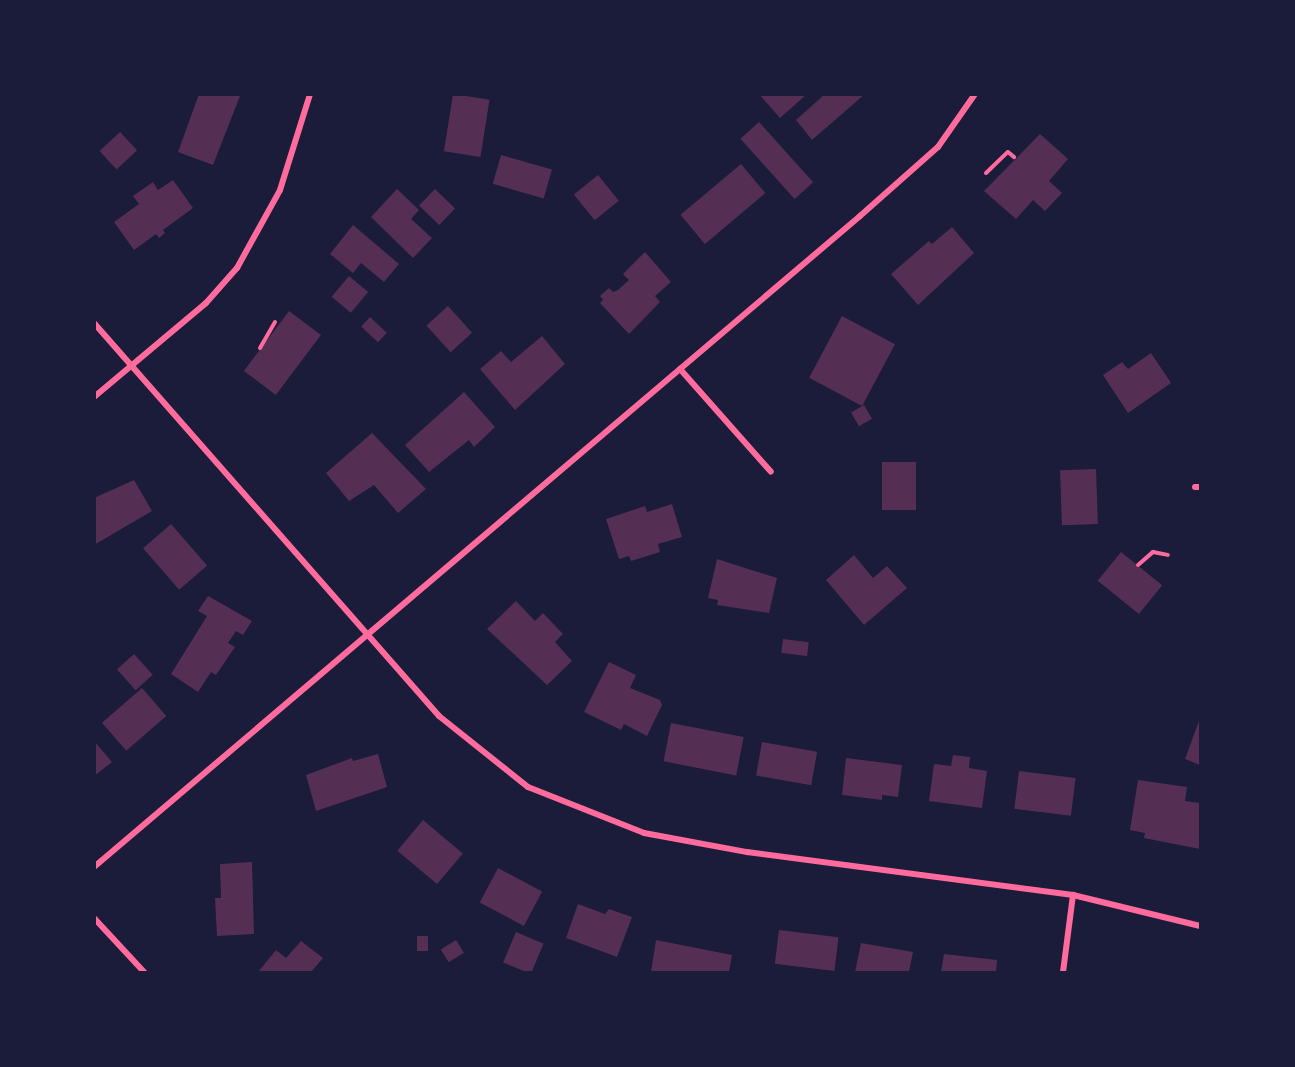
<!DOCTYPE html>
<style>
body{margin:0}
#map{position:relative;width:1295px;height:1067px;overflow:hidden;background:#1b1b3a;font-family:"Roboto Condensed",sans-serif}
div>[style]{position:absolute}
.building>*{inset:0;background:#542f53;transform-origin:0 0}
.path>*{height:4px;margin:-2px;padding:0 2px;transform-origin:2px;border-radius:2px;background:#ff6b9d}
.minor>*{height:6px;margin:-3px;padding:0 3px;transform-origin:3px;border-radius:3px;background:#ff6b9d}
span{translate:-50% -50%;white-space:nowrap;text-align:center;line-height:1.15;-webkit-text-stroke:6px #1b1b3a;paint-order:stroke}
.frame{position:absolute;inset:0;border:96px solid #1b1b3a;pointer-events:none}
</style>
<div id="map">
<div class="building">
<i style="clip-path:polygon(199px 94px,240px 96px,213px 165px,178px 152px)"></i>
<i style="left:453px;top:94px;width:37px;height:58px;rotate:9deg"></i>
<i style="clip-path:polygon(759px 94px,807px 94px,780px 118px)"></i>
<i style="clip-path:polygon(825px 94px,865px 94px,812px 140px,796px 120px)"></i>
<i style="left:759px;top:122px;width:81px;height:25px;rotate:48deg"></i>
<i style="left:120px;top:132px;width:25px;height:28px;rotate:47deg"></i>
<i style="clip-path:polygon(1040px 134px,1068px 159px,1049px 181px,1062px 193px,1045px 211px,1033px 200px,1016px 219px,984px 191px)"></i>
<i style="left:501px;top:155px;width:53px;height:30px;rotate:16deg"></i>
<i style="left:741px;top:164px;width:38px;height:79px;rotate:50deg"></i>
<i style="left:598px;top:175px;width:33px;height:31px;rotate:51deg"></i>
<i style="clip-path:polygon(173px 180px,193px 208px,163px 230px,165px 233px,159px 238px,156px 234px,134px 250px,114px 222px,139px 204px,133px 196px,153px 182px,158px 190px)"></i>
<i style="clip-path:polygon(397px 189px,419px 210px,411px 219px,432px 238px,413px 258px,371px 217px)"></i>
<i style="left:435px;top:189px;width:28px;height:23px;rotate:44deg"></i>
<i style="clip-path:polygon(353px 225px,399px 264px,384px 282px,361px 263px,353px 273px,330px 254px)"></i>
<i style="clip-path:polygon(952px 227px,974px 253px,918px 305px,891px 274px,929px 241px,932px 244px)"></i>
<i style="clip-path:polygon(645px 252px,671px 282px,655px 296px,660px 302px,629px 334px,600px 303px,603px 300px,600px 296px,609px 288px,613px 292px,618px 290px,629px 280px,623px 274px)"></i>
<i style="left:349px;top:276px;width:25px;height:27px;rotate:40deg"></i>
<i style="left:448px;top:306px;width:36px;height:29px;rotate:48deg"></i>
<i style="left:289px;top:311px;width:40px;height:75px;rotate:37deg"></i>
<i style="left:842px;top:316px;width:60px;height:70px;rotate:28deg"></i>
<i style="left:370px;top:317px;width:23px;height:13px;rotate:43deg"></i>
<i style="clip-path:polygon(542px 336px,565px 364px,515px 410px,480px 369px,501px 351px,511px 362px)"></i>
<i style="clip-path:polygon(1151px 353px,1171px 383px,1128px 413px,1103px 375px,1122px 362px,1128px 369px)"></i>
<i style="clip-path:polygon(464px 392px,495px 427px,474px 447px,469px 440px,429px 472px,405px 445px)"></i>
<i style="left:864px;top:405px;width:16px;height:15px;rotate:60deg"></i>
<i style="clip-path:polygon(372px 433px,426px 489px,398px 513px,374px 485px,349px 501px,326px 473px)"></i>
<i style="left:882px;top:462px;width:34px;height:48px"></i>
<i style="left:1096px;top:469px;width:55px;height:36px;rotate:88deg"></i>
<i style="clip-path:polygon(134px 480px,152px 511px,94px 545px,94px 498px)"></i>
<i style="clip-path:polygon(672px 504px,682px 537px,658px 544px,660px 552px,631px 561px,629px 556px,619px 559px,606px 519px,645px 506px,647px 512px)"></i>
<i style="left:171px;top:524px;width:55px;height:37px;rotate:49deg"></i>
<i style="left:1121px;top:552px;width:53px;height:37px;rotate:39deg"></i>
<i style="clip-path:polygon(854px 555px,873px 578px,887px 566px,907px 588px,864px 625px,826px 580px)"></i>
<i style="clip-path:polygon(717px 559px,777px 578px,769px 613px,717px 605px,718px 600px,708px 598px)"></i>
<i style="clip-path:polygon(208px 596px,252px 621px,243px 635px,236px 631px,228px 643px,235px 647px,216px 675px,211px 672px,198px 692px,171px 674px,207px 616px,198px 611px)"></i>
<i style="clip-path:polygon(516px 601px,535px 621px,543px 613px,563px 634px,555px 642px,572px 661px,547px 685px,487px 629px)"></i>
<i style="left:783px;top:639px;width:26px;height:14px;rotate:7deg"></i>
<i style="left:134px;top:654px;width:28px;height:23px;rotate:48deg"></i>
<i style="clip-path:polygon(609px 662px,636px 675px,630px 688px,660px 700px,662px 705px,647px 736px,624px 724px,621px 730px,584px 712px)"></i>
<i style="left:142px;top:688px;width:37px;height:53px;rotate:49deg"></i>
<i style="clip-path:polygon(1200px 718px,1200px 765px,1185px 759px)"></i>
<i style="left:671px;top:723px;width:74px;height:39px;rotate:11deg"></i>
<i style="clip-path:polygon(94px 741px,112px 762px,94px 776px)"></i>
<i style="left:762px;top:742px;width:56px;height:34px;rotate:10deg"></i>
<i style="clip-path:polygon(378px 754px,387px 787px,316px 811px,306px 775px,352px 758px,353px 761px)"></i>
<i style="clip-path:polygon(953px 755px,970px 757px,969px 768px,987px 771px,982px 808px,929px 801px,934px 764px,951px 766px)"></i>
<i style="clip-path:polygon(846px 758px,902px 765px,898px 797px,882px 795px,882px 800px,842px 795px)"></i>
<i style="left:1019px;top:771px;width:57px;height:38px;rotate:7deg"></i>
<i style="clip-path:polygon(1138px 780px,1187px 787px,1185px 801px,1200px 803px,1200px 849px,1144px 838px,1145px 833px,1130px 830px)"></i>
<i style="left:423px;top:820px;width:52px;height:40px;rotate:40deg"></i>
<i style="clip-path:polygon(252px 862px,254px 934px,217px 936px,215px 898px,221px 898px,220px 864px)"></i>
<i style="left:498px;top:868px;width:50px;height:39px;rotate:28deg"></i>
<i style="clip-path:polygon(578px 904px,605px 914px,609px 909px,632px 917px,617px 957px,566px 938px)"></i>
<i style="left:779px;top:930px;width:60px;height:34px;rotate:7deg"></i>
<i style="left:516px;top:932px;width:30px;height:33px;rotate:23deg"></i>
<i style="left:417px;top:936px;width:11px;height:15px"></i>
<i style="left:456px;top:940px;width:15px;height:18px;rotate:58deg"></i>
<i style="clip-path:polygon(656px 940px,732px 955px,729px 972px,651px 972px)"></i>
<i style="clip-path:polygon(301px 941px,323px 958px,311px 972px,258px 972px,276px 950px,286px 958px)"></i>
<i style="clip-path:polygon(861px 943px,913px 952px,909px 972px,855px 972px)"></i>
<i style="clip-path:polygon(944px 954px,997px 960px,996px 972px,941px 972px)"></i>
</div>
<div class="path">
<i style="left:986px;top:173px;width:30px;rotate:-44deg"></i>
<i style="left:1008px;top:152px;width:8px;rotate:40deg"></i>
<i style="left:260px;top:348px;width:30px;rotate:-60deg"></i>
<i style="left:1138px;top:565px;width:20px;rotate:-41deg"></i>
<i style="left:1153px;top:552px;width:15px;rotate:11deg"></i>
</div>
<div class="minor">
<i style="left:94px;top:323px;width:523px;rotate:48.72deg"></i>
<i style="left:439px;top:716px;width:114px;rotate:38.6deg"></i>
<i style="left:528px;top:787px;width:125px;rotate:21.6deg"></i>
<i style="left:644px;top:833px;width:105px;rotate:10.5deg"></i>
<i style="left:747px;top:852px;width:329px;rotate:7.5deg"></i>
<i style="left:1073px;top:895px;width:131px;rotate:13.7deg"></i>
<i style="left:680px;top:369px;width:137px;rotate:48.5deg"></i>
<i style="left:94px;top:397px;width:146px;rotate:-40deg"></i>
<i style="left:206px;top:303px;width:47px;rotate:-48.5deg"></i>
<i style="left:237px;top:268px;width:89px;rotate:-61.1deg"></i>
<i style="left:280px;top:190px;width:101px;rotate:-72.6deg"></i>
<i style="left:1195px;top:487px;width:5px"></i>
<i style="left:94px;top:867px;width:1005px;rotate:-40.36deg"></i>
<i style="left:860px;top:216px;width:104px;rotate:-41.5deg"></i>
<i style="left:938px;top:147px;width:65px;rotate:-55.1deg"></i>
<i style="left:94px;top:918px;width:74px;rotate:47.2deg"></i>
<i style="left:1063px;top:972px;width:78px;rotate:-82.6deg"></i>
</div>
<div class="frame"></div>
</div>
